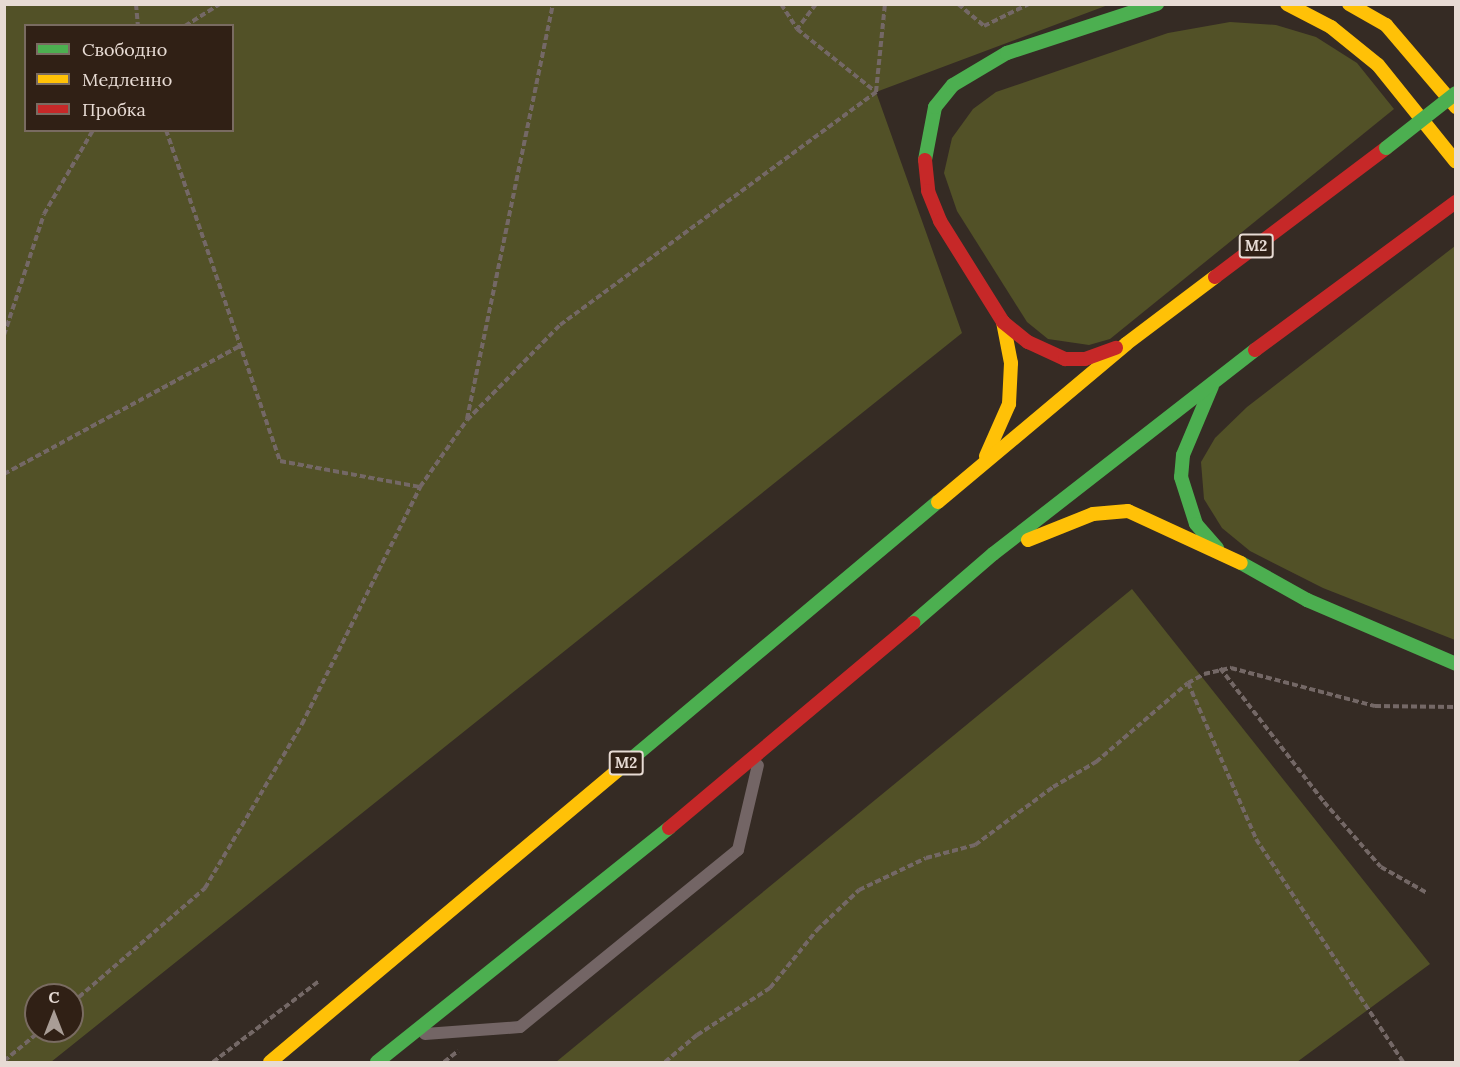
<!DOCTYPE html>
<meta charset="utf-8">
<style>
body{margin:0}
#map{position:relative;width:1460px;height:1067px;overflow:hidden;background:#352b24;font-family:Lora,serif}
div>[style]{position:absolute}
.green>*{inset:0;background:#525127}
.path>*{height:4px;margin-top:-2px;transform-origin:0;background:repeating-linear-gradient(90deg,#746866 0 6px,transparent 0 9px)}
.lane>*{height:12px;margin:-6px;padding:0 6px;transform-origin:6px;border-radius:6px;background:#736565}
.fast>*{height:14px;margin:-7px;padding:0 7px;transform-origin:7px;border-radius:7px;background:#4caf50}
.slow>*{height:14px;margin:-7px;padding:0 7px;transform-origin:7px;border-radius:7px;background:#ffc107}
.jam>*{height:14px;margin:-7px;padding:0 7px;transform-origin:7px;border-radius:7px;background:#c62828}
.fast-bridge>*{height:14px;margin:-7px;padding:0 7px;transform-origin:7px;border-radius:7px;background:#4caf50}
span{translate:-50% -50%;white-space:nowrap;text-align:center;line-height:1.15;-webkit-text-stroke:5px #302015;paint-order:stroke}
.shield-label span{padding:2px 4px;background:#302015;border:2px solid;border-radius:4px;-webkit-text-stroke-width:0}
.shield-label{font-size:15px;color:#e7dbd4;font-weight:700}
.frame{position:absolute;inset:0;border:6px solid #e7dbd4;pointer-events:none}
.legend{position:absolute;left:24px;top:24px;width:210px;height:108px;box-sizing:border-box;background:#302015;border:2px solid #796b61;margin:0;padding:8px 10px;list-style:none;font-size:18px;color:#e7dbd4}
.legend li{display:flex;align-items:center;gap:12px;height:30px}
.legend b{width:30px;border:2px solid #796b61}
.north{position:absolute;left:24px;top:983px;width:60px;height:60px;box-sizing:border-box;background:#302015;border:2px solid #796b61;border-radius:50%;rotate:0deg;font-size:16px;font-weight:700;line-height:24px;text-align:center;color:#e7dbd4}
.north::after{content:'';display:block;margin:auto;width:21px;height:27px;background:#a99d96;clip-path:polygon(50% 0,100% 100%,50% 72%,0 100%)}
</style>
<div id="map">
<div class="green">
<i style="clip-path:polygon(evenodd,5px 5px,1108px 5px,876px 92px,962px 333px,51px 1062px,5px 1062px,5px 5px,26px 26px,232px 26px,232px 130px,26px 130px,26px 26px,5px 5px,36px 995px,72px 995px,72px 1031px,36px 1031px,36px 995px)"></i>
<i style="clip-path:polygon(1230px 22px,1276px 25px,1316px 37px,1357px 63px,1394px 109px,1110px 339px,1089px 345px,1048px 339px,1027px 322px,957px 211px,944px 173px,952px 138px,973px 109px,996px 92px,1168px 33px)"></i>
<i style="clip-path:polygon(1455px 246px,1455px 640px,1323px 588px,1250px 551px,1222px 528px,1204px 499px,1201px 462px,1215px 438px,1247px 407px)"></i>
<i style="clip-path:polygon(1132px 589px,1430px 964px,1297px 1062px,556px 1062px)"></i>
</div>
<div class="path">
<i style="left:136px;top:4px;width:22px;rotate:85deg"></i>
<i style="left:781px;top:4px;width:30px;rotate:57deg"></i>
<i style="left:816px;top:4px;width:31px;rotate:127deg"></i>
<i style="left:797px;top:29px;width:101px;rotate:38.6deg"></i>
<i style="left:958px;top:4px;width:34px;rotate:40deg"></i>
<i style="left:984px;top:26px;width:50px;rotate:-26.1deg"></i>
<i style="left:185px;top:26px;width:41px;rotate:-32.2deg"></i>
<i style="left:166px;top:130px;width:350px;rotate:71deg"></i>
<i style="left:280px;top:461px;width:142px;rotate:10.5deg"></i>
<i style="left:4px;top:335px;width:127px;rotate:-71.7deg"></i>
<i style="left:44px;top:214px;width:97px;rotate:-59.7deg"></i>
<i style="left:467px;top:419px;width:424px;rotate:-78.3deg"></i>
<i style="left:4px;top:474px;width:268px;rotate:-28.5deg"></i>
<i style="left:1220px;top:668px;width:170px;rotate:52.2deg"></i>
<i style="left:1324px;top:802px;width:86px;rotate:48.8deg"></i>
<i style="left:1381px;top:867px;width:53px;rotate:29.5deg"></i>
<i style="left:1188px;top:683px;width:170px;rotate:66.4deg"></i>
<i style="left:1256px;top:839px;width:267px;rotate:56.6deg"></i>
<i style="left:72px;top:1003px;width:176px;rotate:-40.8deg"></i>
<i style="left:205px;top:888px;width:191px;rotate:-59.4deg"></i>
<i style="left:302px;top:724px;width:265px;rotate:-63.5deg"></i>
<i style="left:420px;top:487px;width:82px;rotate:-55deg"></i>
<i style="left:467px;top:420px;width:133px;rotate:-45.6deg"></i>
<i style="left:560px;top:325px;width:393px;rotate:-36.4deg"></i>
<i style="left:876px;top:92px;width:88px;rotate:-84.2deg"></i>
<i style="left:4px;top:1061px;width:47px;rotate:-39.8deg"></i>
<i style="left:213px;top:1062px;width:133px;rotate:-37.4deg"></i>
<i style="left:444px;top:1062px;width:18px;rotate:-38deg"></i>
<i style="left:665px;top:1062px;width:42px;rotate:-40.2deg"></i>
<i style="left:697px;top:1035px;width:87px;rotate:-32.8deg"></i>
<i style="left:770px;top:988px;width:75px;rotate:-51deg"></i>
<i style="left:817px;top:930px;width:58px;rotate:-43.6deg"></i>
<i style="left:859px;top:890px;width:74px;rotate:-25.5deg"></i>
<i style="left:926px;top:858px;width:51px;rotate:-14.9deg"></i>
<i style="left:975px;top:845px;width:97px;rotate:-36.6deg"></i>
<i style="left:1053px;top:787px;width:50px;rotate:-30.2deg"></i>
<i style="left:1096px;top:762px;width:121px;rotate:-40.7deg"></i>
<i style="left:1188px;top:683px;width:18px;rotate:-29deg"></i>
<i style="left:1204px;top:674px;width:28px;rotate:-13deg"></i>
<i style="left:1231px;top:668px;width:149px;rotate:14.8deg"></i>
<i style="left:1375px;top:706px;width:81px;rotate:0.7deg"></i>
</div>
<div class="lane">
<i style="left:425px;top:1034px;width:95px;rotate:-4.2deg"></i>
<i style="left:520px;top:1027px;width:281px;rotate:-39.1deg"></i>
<i style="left:738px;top:850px;width:87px;rotate:-76.8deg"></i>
</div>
<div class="fast">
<i style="left:925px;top:160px;width:54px;rotate:-79.3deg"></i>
<i style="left:935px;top:107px;width:28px;rotate:-51deg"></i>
<i style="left:953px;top:85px;width:63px;rotate:-30.7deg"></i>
<i style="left:1007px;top:53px;width:158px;rotate:-18.1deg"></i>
<i style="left:1212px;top:386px;width:75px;rotate:112.8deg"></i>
<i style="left:1183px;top:455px;width:22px;rotate:95deg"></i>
<i style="left:1181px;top:477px;width:49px;rotate:72.3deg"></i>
<i style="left:1196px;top:524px;width:32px;rotate:49deg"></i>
<i style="left:1241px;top:563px;width:76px;rotate:29.3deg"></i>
<i style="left:1307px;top:600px;width:162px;rotate:23.2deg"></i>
<i style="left:913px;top:623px;width:106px;rotate:-40.8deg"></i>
<i style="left:993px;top:554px;width:332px;rotate:-37.9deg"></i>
<i style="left:617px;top:771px;width:419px;rotate:-40deg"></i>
<i style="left:377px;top:1062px;width:374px;rotate:-38.7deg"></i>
</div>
<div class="slow">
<i style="left:1287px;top:4px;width:50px;rotate:27.6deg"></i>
<i style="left:1331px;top:27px;width:60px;rotate:39deg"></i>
<i style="left:1378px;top:65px;width:124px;rotate:51.2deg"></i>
<i style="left:1349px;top:4px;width:43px;rotate:29.6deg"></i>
<i style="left:1386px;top:25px;width:108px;rotate:49.5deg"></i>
<i style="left:986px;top:456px;width:57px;rotate:-66.1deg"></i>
<i style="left:1009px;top:404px;width:41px;rotate:-87.2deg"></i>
<i style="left:1011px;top:363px;width:42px;rotate:-101deg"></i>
<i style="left:938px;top:502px;width:246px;rotate:-40deg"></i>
<i style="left:1126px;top:344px;width:111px;rotate:-37deg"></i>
<i style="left:1028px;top:540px;width:70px;rotate:-21.8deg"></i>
<i style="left:1093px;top:514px;width:35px;rotate:-5deg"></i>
<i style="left:1128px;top:511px;width:124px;rotate:24.7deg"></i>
<i style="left:270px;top:1062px;width:453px;rotate:-40deg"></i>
</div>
<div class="jam">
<i style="left:925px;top:160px;width:31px;rotate:84deg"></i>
<i style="left:928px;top:191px;width:32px;rotate:68deg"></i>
<i style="left:940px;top:221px;width:119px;rotate:58deg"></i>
<i style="left:1003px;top:322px;width:32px;rotate:39deg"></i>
<i style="left:1028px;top:342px;width:41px;rotate:24.7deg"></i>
<i style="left:1065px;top:359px;width:20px"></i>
<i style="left:1085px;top:359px;width:33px;rotate:-20deg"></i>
<i style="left:1215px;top:277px;width:214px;rotate:-37deg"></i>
<i style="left:1255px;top:350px;width:250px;rotate:-36.4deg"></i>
<i style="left:669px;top:828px;width:319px;rotate:-40deg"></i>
</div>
<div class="fast-bridge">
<i style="left:1386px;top:148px;width:89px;rotate:-38.2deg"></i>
</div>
<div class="shield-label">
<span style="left:1256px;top:246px">М2</span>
<span style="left:626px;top:763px">М2</span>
</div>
<div class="frame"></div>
<ul class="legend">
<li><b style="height:8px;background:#4caf50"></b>Свободно</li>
<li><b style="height:8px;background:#ffc107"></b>Медленно</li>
<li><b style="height:8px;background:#c62828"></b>Пробка</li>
</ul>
<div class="north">С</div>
</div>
